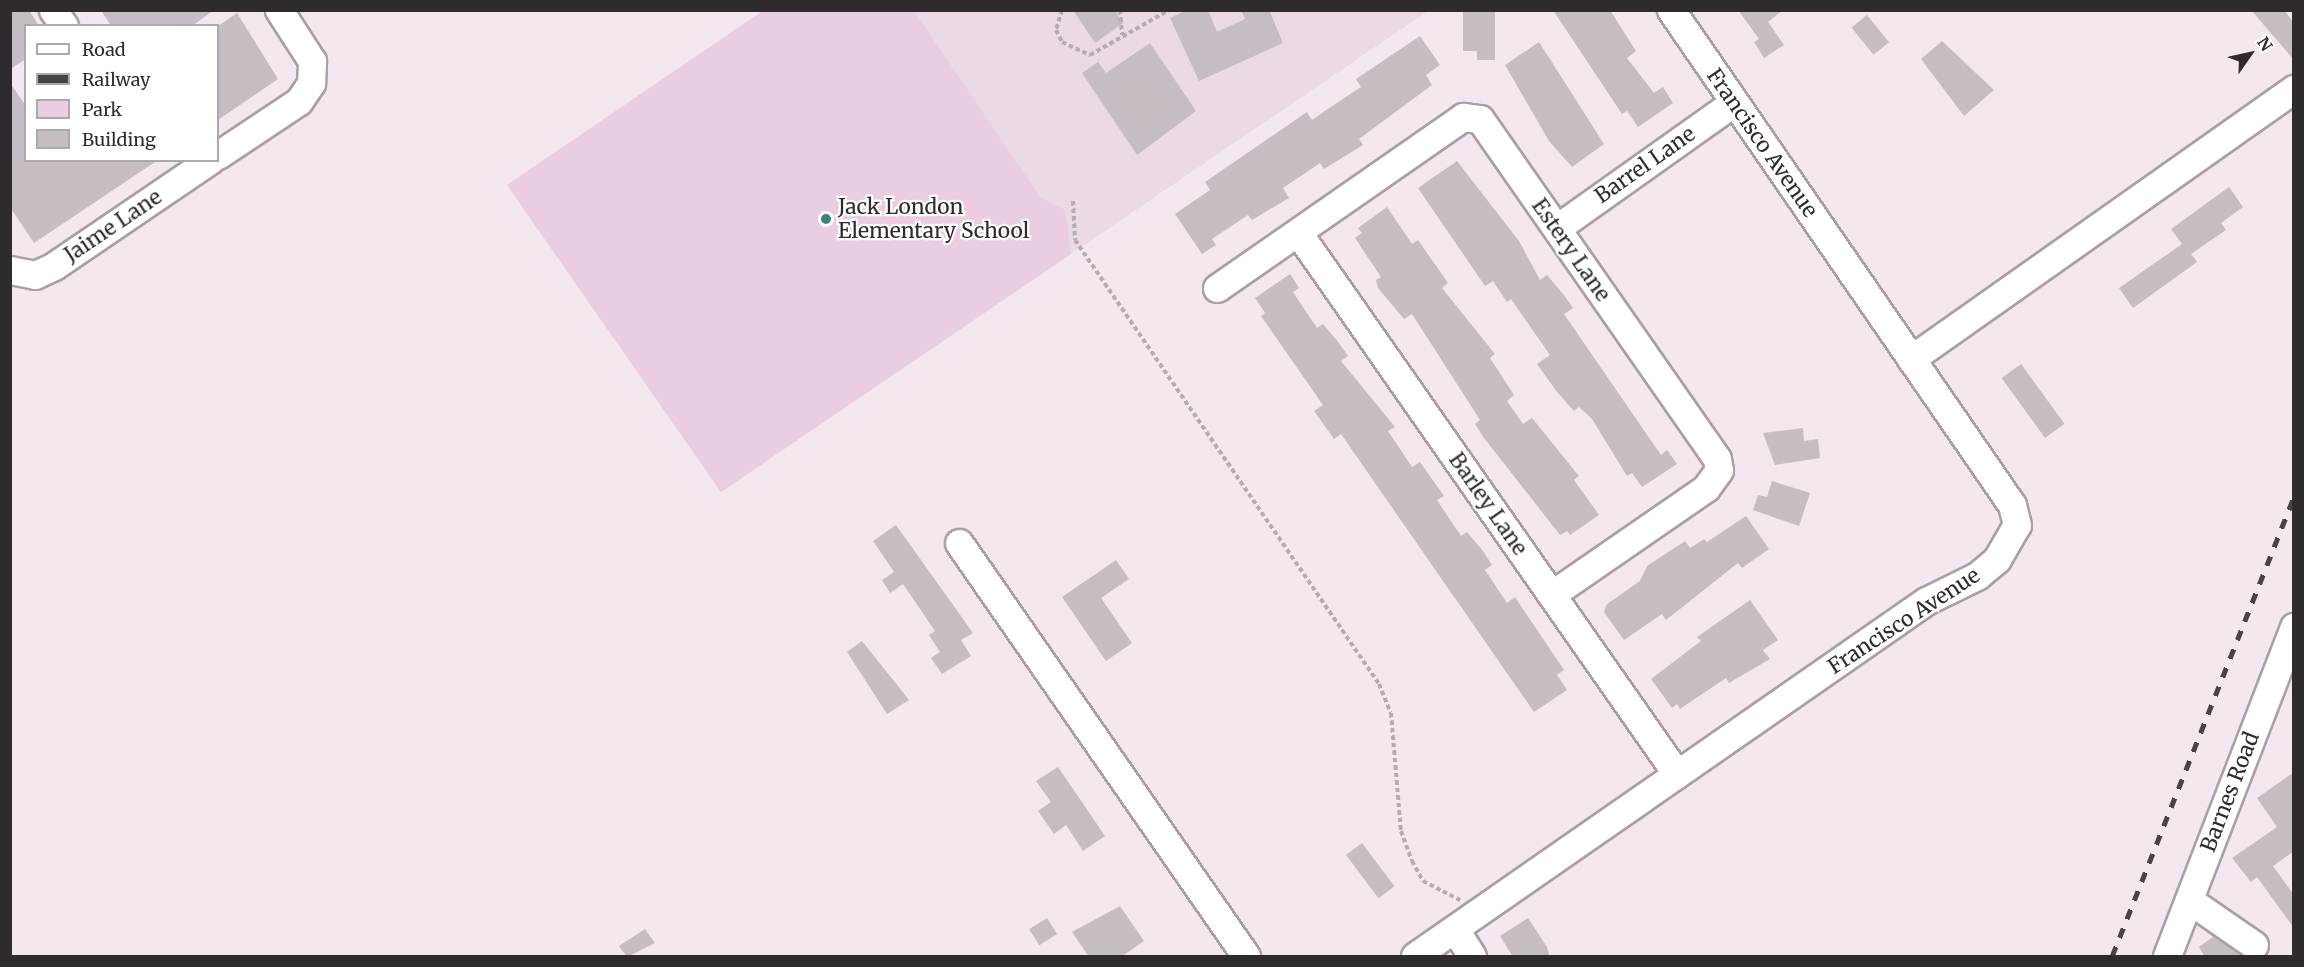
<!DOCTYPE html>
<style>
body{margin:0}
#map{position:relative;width:2304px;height:967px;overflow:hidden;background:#f3e8ef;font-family:Merriweather,serif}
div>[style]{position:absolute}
.built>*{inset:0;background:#ebd9e5}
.green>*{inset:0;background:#eacde0}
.building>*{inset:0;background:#c6bcc3;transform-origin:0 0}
.path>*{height:4px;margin-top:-2px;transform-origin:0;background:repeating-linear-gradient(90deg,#b5acb2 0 4.5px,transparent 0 7.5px)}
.roads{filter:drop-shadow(2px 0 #a99fa5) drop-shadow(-2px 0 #a99fa5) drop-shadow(0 2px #a99fa5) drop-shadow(0 -2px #a99fa5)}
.minor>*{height:27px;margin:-13.5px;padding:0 13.5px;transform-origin:13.5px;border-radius:13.5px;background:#fff}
.rail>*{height:4.5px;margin-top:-2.25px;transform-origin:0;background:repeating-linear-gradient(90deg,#484346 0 10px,transparent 0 20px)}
.dots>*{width:16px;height:16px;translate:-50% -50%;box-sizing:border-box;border:3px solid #fff;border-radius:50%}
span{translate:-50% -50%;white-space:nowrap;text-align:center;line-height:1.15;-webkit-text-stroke:4.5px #fff;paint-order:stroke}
.street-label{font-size:21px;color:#2e2a2d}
.poi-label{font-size:21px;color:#2e2a2d}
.left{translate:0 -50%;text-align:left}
.frame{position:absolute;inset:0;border:12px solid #2e2a2d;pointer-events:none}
.legend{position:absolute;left:24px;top:24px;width:195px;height:138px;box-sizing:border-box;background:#fff;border:2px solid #abaaab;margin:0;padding:8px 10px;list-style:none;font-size:18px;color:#2e2a2d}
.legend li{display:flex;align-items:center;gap:12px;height:30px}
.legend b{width:30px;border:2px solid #abaaab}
.north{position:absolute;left:2220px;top:24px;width:60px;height:60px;-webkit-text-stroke:4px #fff;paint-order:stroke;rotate:56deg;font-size:16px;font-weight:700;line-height:24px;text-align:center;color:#2e2a2d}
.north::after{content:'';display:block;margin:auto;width:21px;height:27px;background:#2e2a2d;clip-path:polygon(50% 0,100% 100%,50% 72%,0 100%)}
</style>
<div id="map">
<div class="built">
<i style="clip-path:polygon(764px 11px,1428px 11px,721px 492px,507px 185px)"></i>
</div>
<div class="green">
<i style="clip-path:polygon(764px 10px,914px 11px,1041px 198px,1065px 210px,1071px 254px,721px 492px,507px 185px)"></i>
</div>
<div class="building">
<i style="clip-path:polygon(10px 10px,29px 10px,39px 26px,26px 26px,26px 59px,10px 69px)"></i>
<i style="clip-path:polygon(101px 10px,214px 10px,192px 26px,111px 26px)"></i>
<i style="clip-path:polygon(1073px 10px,1115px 10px,1123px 23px,1095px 43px)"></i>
<i style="clip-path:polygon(1187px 10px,1208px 10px,1217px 32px,1245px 19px,1241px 10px,1269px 10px,1283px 43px,1199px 81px,1170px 18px)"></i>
<i style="clip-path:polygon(1463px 10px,1495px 10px,1495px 60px,1477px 60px,1477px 51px,1463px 51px)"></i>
<i style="clip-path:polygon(1553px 10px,1610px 10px,1636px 51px,1627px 58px,1654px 93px,1663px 87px,1673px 103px,1638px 127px,1627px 111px,1622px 114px)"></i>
<i style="clip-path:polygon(1738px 10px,1783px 10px,1768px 22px,1784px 45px,1764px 58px,1754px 42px,1759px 39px)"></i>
<i style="clip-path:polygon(2251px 10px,2284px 10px,2294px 23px,2294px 60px)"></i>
<i style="clip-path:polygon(237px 13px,278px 79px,218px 120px,218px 26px)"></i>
<i style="left:1867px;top:15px;width:35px;height:20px;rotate:51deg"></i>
<i style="clip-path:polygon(1420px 36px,1440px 65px,1426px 75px,1432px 85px,1359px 139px,1363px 145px,1324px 169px,1320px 163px,1283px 188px,1289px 198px,1252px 220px,1248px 215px,1212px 239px,1216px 245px,1202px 254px,1175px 214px,1210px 190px,1205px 182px,1307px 112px,1312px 120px,1325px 111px,1361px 87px,1356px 79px)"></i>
<i style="clip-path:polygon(1942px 41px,1994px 90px,1964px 116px,1921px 59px)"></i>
<i style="clip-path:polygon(1539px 42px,1604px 144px,1572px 167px,1549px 141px,1505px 65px)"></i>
<i style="clip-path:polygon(1150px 43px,1196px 111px,1137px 155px,1082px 73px,1098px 62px,1106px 73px)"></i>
<i style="clip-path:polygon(10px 83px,26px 106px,26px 160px,158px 160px,34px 243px,10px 207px)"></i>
<i style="clip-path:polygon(1457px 161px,1519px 241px,1540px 280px,1547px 275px,1564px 295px,1573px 308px,1564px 314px,1661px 455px,1667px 450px,1677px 464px,1642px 487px,1632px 473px,1627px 476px,1592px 419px,1579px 407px,1574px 411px,1557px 392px,1537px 364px,1550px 355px,1511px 299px,1507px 302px,1493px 281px,1485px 286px,1418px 188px)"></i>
<i style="clip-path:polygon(2229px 187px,2243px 207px,2221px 223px,2226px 230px,2191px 254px,2197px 262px,2133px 308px,2119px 288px,2182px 244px,2171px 229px)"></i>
<i style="clip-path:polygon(1387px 207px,1412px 244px,1418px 240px,1448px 283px,1442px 288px,1495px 354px,1490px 358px,1514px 395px,1507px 401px,1523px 424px,1532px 418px,1579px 476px,1574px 480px,1599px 515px,1570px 535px,1567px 531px,1560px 535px,1484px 438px,1475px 424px,1480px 420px,1412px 314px,1404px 319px,1378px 288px,1376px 280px,1381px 277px,1355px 238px,1362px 233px,1358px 228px)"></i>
<i style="clip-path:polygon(1290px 274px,1299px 288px,1293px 292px,1317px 328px,1323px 324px,1339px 343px,1348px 356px,1341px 361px,1395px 427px,1388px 431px,1412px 467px,1420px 462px,1444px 496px,1437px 500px,1461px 536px,1467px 532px,1483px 551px,1492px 565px,1485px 570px,1507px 603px,1515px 597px,1564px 670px,1557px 675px,1567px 690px,1534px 712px,1341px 434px,1334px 439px,1314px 411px,1323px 405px,1261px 316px,1265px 313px,1255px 298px)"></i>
<i style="left:2021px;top:364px;width:74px;height:24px;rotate:54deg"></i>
<i style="clip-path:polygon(1803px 428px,1804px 441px,1818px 439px,1820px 458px,1775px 465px,1763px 433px)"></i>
<i style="clip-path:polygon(1772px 481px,1810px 493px,1799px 526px,1753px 510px,1758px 495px,1767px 497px)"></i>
<i style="clip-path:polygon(1746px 516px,1769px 549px,1742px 568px,1738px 563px,1666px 620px,1662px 614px,1624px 640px,1604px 612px,1607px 604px,1640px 581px,1647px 566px,1685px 541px,1690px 548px,1704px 539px,1707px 542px)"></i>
<i style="clip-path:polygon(896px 525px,973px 633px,961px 640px,971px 656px,942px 674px,931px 658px,940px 652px,929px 635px,935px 631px,903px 584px,890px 593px,882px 580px,894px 572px,873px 541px)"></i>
<i style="clip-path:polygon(1116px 560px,1129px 579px,1101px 598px,1132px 643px,1106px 661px,1062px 597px)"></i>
<i style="clip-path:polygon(1750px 600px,1778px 640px,1763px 650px,1770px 659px,1729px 683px,1726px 678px,1680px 709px,1677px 704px,1672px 708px,1651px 679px,1701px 641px,1697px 637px)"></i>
<i style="clip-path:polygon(862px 641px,909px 700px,887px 714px,847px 652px)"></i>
<i style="clip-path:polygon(1058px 767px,1105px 836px,1083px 851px,1066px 825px,1054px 834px,1038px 811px,1051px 802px,1036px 781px)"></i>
<i style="clip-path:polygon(2294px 772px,2294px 851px,2273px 866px,2294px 895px,2294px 928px,2257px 877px,2251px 882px,2232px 858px,2277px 827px,2257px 798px)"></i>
<i style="left:1362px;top:843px;width:54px;height:20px;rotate:53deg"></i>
<i style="clip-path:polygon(1120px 906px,1144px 941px,1121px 957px,1089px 957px,1072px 932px)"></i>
<i style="left:1047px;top:918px;width:19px;height:21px;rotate:58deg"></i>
<i style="clip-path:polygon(1528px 918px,1547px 947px,1550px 957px,1513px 957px,1500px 936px)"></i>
<i style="clip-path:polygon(645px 929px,655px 943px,627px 957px,619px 946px)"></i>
<i style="clip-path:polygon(2214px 936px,2243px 957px,2205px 957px,2199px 947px)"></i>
</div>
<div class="path">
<i style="left:1062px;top:10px;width:21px;rotate:107deg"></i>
<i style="left:1056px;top:30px;width:13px;rotate:63deg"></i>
<i style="left:1062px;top:42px;width:31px;rotate:25deg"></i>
<i style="left:1090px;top:55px;width:91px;rotate:-29.7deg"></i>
<i style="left:1120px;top:10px;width:25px;rotate:85deg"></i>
<i style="left:1073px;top:201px;width:39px;rotate:87deg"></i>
<i style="left:1075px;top:240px;width:538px;rotate:55.6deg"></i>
<i style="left:1379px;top:684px;width:31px;rotate:68deg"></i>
<i style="left:1391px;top:713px;width:118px;rotate:85.2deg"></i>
<i style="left:1401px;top:831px;width:32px;rotate:70deg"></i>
<i style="left:1412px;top:861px;width:23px;rotate:61deg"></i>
<i style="left:1423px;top:881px;width:42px;rotate:27.2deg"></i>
</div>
<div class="roads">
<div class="minor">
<i style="left:53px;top:10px;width:19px;rotate:55deg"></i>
<i style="left:218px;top:155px;width:97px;rotate:-33.7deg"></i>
<i style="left:299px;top:101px;width:22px;rotate:-56deg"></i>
<i style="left:311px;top:83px;width:22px;rotate:-87deg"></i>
<i style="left:312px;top:61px;width:61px;rotate:-122.9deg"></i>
<i style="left:1557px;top:228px;width:217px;rotate:-35.4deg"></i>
<i style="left:1299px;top:234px;width:659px;rotate:55.01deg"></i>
<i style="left:10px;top:270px;width:25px;rotate:11deg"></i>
<i style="left:35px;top:275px;width:21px;rotate:-25deg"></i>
<i style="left:54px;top:266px;width:189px;rotate:-34.2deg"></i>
<i style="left:1217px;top:288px;width:300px;rotate:-34.8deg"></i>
<i style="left:1463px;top:117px;width:17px;rotate:7deg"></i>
<i style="left:1480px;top:119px;width:414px;rotate:55.1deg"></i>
<i style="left:1717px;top:459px;width:11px;rotate:80deg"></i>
<i style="left:1719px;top:470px;width:22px;rotate:126deg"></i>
<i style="left:1706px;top:488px;width:188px;rotate:145.4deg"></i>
<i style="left:1911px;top:359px;width:469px;rotate:-35.2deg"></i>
<i style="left:959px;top:543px;width:503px;rotate:55.2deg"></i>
<i style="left:2189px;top:900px;width:79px;rotate:34.7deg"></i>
<i style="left:1455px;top:929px;width:32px;rotate:58deg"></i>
<i style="left:1415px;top:956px;width:622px;rotate:-34.79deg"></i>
<i style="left:1926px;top:601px;width:57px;rotate:-26.1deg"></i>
<i style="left:1977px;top:576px;width:26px;rotate:-40deg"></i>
<i style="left:1997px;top:559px;width:39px;rotate:-60deg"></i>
<i style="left:2017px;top:525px;width:21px;rotate:-104deg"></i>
<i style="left:2012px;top:505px;width:601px;rotate:-124.56deg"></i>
<i style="left:2167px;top:956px;width:353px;rotate:-68.9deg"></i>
</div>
</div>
<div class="rail">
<i style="left:2112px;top:956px;width:494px;rotate:-68.4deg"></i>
</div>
<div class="dots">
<i style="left:826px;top:219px;background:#3c837d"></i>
</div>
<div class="street-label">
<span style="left:1762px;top:143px;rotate:55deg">Francisco Avenue</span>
<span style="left:1645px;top:165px;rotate:-35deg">Barrel Lane</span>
<span style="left:113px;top:226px;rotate:-34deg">Jaime Lane</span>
<span style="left:1571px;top:250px;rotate:55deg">Estery Lane</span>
<span style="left:1488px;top:504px;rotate:55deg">Barley Lane</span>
<span style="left:1904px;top:621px;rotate:-33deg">Francisco Avenue</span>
<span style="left:2230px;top:792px;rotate:-69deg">Barnes Road</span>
</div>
<div class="poi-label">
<span class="left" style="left:838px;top:219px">Jack London<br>Elementary School</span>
</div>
<div class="frame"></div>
<ul class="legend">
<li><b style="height:8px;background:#fff"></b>Road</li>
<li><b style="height:8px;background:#484346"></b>Railway</li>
<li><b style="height:16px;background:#eacde0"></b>Park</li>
<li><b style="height:16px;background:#c6bcc3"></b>Building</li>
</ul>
<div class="north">N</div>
</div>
